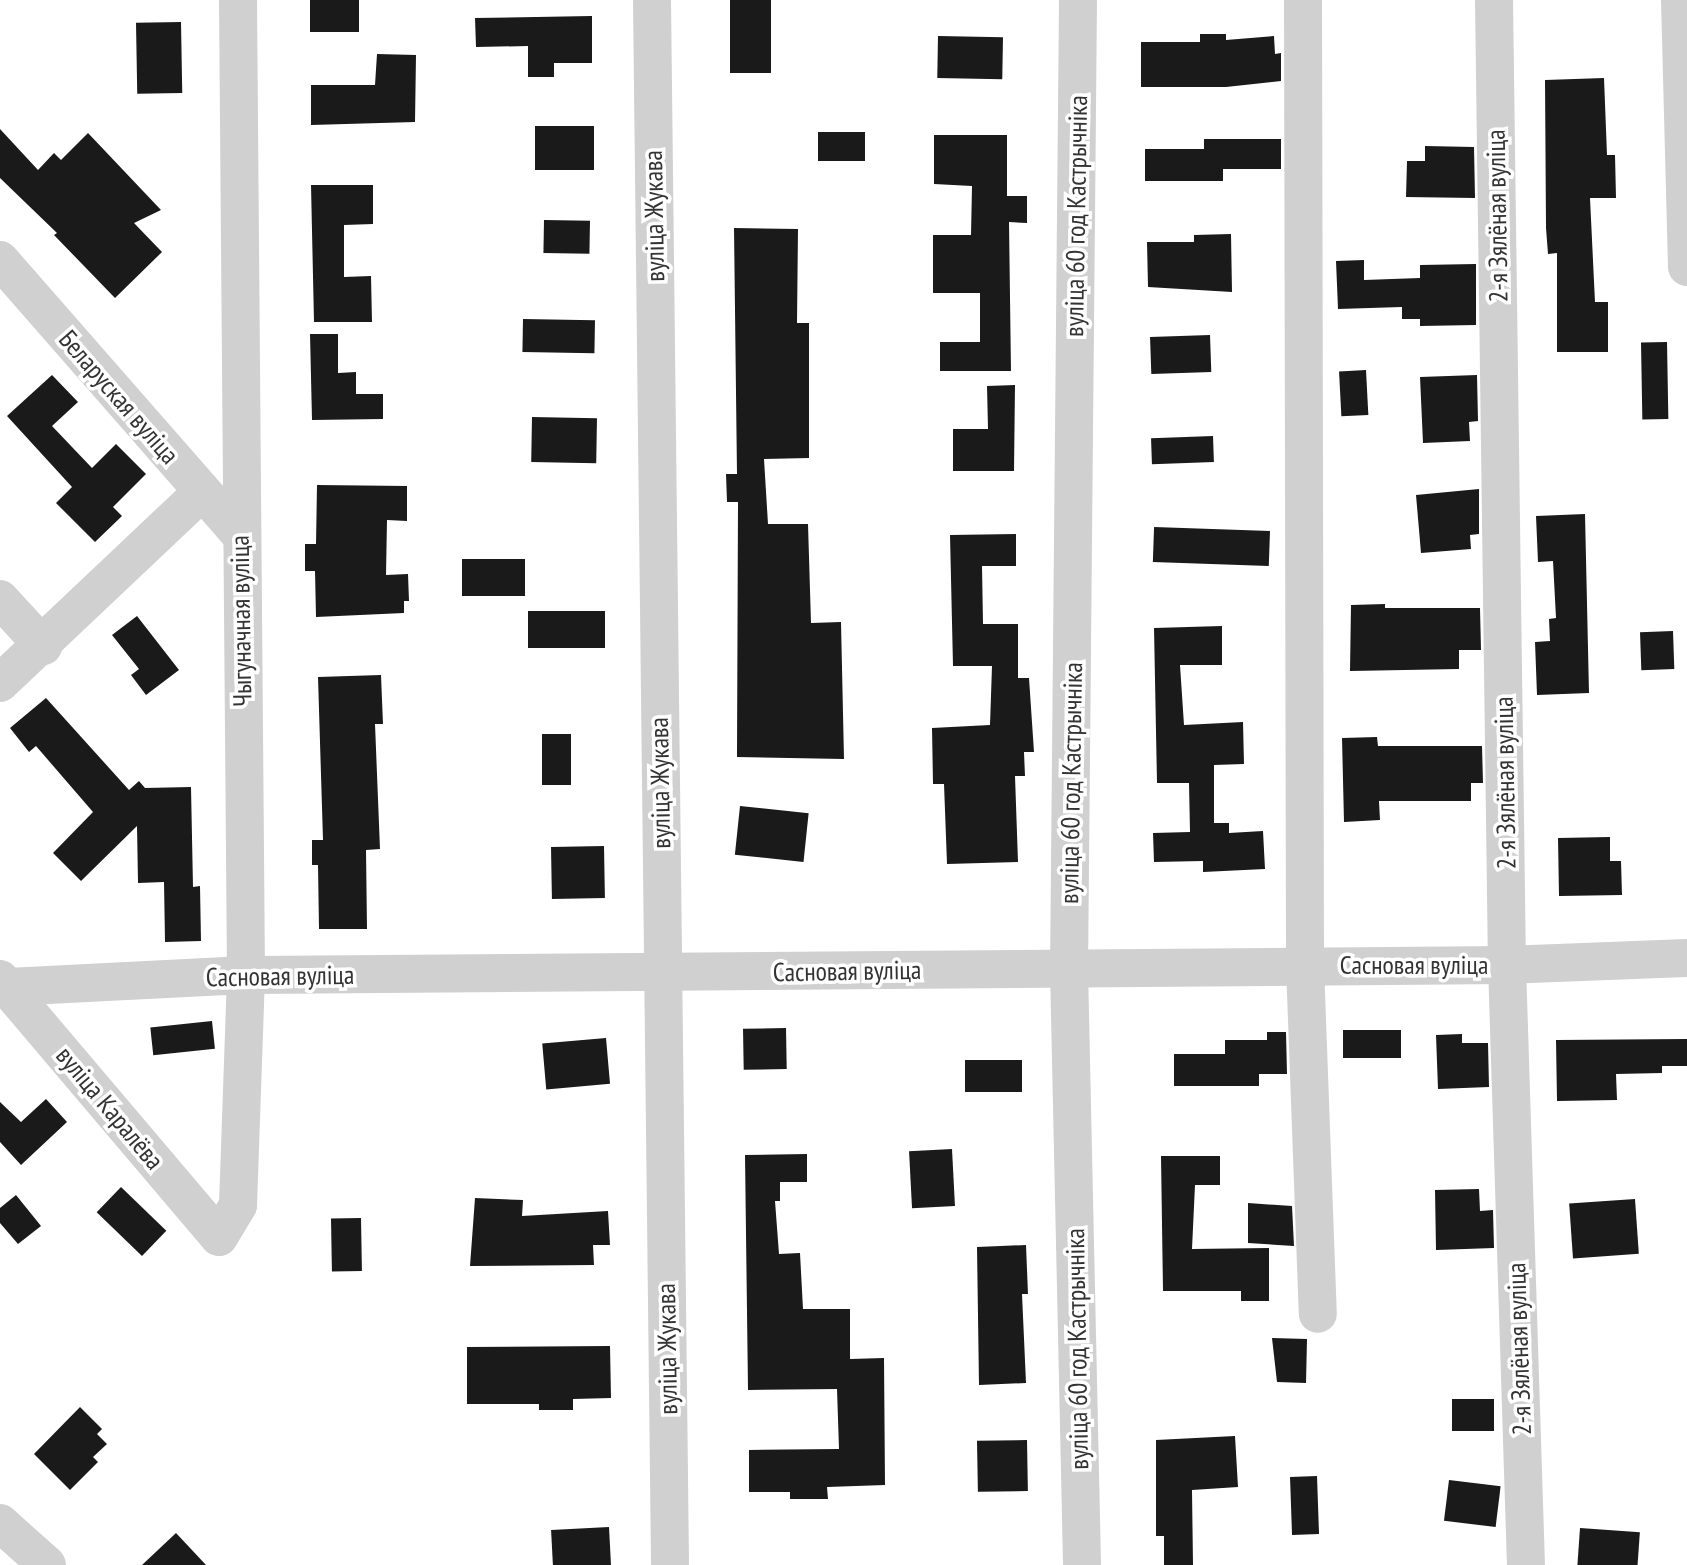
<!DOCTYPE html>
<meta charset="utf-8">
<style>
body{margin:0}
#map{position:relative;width:1687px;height:1565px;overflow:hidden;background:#fff;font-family:"PT Sans Narrow",sans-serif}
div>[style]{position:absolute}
.building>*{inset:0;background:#1a1a1a;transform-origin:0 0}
.minor>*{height:38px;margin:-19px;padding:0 19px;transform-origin:19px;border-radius:19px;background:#d0d0d0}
span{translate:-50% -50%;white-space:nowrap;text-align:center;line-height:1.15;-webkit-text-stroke:7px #fff;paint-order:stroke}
.street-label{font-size:26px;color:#333}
</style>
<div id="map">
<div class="building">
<i style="left:310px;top:0;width:49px;height:32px"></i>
<i style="left:730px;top:0;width:41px;height:73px"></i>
<i style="clip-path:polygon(592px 16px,592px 63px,554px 63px,554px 77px,528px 77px,528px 46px,476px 47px,475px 18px)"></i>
<i style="left:181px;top:22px;width:71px;height:45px;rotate:89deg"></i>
<i style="clip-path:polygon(1200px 34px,1226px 34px,1226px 40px,1274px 36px,1275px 54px,1281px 53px,1281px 81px,1226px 87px,1141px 87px,1141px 42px,1200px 42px)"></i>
<i style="left:938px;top:36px;width:65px;height:42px;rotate:1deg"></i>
<i style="clip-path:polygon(377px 54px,416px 55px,415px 122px,311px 125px,311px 85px,375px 85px)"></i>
<i style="clip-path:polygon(1604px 78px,1607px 155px,1615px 155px,1616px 198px,1590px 198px,1595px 302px,1608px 302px,1608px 352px,1557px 352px,1557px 253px,1548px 254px,1546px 228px,1545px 80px)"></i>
<i style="left:535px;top:126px;width:59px;height:44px"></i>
<i style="clip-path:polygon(0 129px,38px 170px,54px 153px,61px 160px,88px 133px,161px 210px,134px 223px,162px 252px,115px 298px,54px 235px,57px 233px,0 178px)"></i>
<i style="left:818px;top:132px;width:47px;height:29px"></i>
<i style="clip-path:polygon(934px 135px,1007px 135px,1007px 196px,1027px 196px,1027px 223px,1009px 222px,1011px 371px,940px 371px,940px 342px,980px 342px,980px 293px,933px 293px,933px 235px,971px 235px,972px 186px,934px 184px)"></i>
<i style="clip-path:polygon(1204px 139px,1281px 139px,1281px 169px,1223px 169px,1223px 181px,1145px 181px,1145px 149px,1204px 149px)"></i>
<i style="clip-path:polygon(1425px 146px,1474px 147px,1475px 198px,1406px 197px,1407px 161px,1425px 161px)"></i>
<i style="clip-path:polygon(311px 185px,373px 185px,373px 224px,344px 225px,344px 277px,371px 276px,372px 322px,314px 322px)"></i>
<i style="left:544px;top:220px;width:46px;height:33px;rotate:1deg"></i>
<i style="clip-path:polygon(734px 228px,798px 229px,797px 323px,809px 323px,809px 458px,764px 459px,768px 524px,808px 524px,811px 623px,841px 622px,844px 759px,737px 757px,738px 502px,727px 502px,726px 474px,737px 474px)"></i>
<i style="clip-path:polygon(1231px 234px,1232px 292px,1148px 287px,1147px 242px,1194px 242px,1194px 235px)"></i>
<i style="clip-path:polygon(1364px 260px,1364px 280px,1420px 278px,1420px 265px,1476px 264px,1476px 325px,1420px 326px,1420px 319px,1402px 319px,1402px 307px,1338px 309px,1336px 261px)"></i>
<i style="left:523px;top:319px;width:72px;height:33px;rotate:1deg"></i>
<i style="clip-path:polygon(310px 334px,338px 334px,338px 373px,356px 372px,356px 394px,383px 394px,383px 419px,312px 420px)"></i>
<i style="left:1210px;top:335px;width:37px;height:60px;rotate:88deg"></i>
<i style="left:1667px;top:342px;width:77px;height:26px;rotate:89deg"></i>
<i style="left:1366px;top:370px;width:45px;height:27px;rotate:87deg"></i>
<i style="clip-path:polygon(52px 375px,78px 402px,52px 426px,92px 468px,116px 444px,146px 474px,113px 507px,122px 516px,95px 542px,56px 503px,72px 487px,7px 416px)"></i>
<i style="clip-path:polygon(1477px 375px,1478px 421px,1469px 422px,1470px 441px,1423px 443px,1420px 377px)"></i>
<i style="clip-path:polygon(1015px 385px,1014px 471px,953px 471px,953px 429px,988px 429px,987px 386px)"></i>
<i style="left:532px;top:417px;width:65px;height:45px;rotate:1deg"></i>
<i style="left:1213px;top:436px;width:26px;height:62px;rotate:88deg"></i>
<i style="clip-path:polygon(317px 485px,407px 486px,407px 521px,387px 520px,386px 575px,408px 574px,409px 601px,404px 601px,404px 613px,316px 617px,315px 571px,305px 571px,305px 544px,316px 544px)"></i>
<i style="clip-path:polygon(1479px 489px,1479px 534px,1470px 535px,1471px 549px,1421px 553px,1416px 495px)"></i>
<i style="clip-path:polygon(1585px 514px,1589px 693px,1537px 695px,1535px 642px,1550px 641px,1549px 619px,1556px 618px,1553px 561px,1538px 562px,1536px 516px)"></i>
<i style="left:1270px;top:531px;width:35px;height:116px;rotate:92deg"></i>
<i style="clip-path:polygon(1016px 534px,1016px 566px,982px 566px,983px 624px,1018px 624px,1018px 678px,1029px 678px,1034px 752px,1024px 752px,1025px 776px,1015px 776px,1018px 862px,947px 864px,944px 784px,933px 784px,932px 728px,990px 725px,992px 666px,953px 666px,950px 535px)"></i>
<i style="left:462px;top:559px;width:63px;height:37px"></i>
<i style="clip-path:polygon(1385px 604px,1385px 608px,1480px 608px,1481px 650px,1459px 650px,1459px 669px,1350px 671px,1351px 605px)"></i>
<i style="left:528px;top:611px;width:77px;height:37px"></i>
<i style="clip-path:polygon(137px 616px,179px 670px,146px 695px,131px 675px,139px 669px,112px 635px)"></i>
<i style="clip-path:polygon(1222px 626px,1222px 665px,1180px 665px,1184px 725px,1243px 722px,1244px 764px,1214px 765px,1214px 823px,1229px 823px,1229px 833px,1263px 831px,1265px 869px,1203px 872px,1203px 861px,1154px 862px,1153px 833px,1190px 832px,1189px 783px,1157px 783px,1154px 628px)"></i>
<i style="left:1673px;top:631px;width:38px;height:33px;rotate:88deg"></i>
<i style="clip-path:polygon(381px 675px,383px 724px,375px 724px,380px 849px,366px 850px,367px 929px,319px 929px,318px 865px,312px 865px,312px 840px,323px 840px,318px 677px)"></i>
<i style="clip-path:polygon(46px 698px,129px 790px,139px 781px,145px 788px,191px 787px,193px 887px,200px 886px,201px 941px,165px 942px,164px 882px,138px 883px,137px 826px,81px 881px,53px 853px,93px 812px,36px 746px,29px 752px,10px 728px)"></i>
<i style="left:542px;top:734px;width:29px;height:51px"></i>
<i style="clip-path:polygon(1377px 737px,1378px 746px,1482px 746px,1483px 783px,1471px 783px,1471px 801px,1379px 801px,1380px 820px,1344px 822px,1342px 738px)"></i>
<i style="left:740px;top:806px;width:69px;height:49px;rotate:6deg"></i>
<i style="clip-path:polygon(1610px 837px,1610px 861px,1621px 861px,1622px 895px,1559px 896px,1558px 838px)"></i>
<i style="left:604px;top:846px;width:52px;height:53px;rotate:89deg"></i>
<i style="left:212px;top:1021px;width:28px;height:62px;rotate:84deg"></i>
<i style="left:786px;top:1028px;width:41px;height:43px;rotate:89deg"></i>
<i style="left:1343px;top:1030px;width:58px;height:28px"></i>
<i style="clip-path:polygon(1267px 1032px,1286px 1032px,1287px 1074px,1259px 1074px,1259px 1086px,1174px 1086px,1174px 1054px,1225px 1054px,1225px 1040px,1267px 1040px)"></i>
<i style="clip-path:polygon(1462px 1034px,1462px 1043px,1488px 1043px,1489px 1087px,1438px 1089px,1436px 1035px)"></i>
<i style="left:606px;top:1038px;width:46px;height:64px;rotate:85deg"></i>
<i style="clip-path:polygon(1687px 1039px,1687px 1066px,1662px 1066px,1662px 1073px,1616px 1074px,1617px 1100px,1557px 1101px,1556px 1040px)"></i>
<i style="left:1022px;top:1060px;width:32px;height:57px;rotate:90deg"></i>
<i style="clip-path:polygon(46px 1099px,67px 1122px,21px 1165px,0 1142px,0 1102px,21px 1122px)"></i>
<i style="left:952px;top:1149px;width:57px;height:43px;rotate:87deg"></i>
<i style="clip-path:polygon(807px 1154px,807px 1182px,780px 1182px,780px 1201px,775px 1201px,779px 1254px,800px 1253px,803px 1309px,850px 1309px,850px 1359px,884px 1358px,885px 1485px,827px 1487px,828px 1499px,790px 1499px,790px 1492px,749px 1492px,749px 1450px,839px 1449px,837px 1389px,748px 1390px,745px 1155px)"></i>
<i style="clip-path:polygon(1161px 1156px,1220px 1156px,1220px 1185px,1195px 1185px,1192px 1249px,1269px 1248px,1269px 1301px,1241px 1301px,1241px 1291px,1163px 1291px)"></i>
<i style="left:121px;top:1187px;width:63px;height:35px;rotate:44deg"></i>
<i style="clip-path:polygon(1479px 1189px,1480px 1211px,1493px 1210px,1494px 1248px,1436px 1250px,1435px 1190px)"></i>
<i style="clip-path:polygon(16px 1195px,41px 1226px,18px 1244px,0 1223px,0 1208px)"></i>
<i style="clip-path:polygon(475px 1198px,523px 1200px,522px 1216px,608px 1211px,610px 1245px,593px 1245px,594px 1265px,470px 1266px)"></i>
<i style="left:1635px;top:1199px;width:55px;height:66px;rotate:86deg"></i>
<i style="clip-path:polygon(1248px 1203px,1292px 1206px,1294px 1246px,1248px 1243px)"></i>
<i style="left:361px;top:1218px;width:53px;height:30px;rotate:89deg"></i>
<i style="clip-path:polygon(1026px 1245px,1028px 1294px,1022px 1294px,1026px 1383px,979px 1385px,977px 1247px)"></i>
<i style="clip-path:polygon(1272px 1338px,1307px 1339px,1306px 1383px,1277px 1382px)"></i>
<i style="clip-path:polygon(610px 1346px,611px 1398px,573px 1399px,573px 1410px,539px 1410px,539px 1404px,467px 1404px,467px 1347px)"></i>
<i style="left:1452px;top:1399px;width:42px;height:32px"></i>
<i style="clip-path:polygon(80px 1407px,102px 1429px,97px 1434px,107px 1444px,93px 1457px,98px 1462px,70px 1490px,34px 1454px)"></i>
<i style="clip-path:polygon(1235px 1436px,1238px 1487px,1192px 1490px,1193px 1565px,1164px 1565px,1164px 1536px,1156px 1536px,1156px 1440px)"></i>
<i style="left:1027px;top:1440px;width:51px;height:50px;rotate:89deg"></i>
<i style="left:1317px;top:1476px;width:58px;height:27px;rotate:88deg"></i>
<i style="left:1449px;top:1480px;width:52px;height:41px;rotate:7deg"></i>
<i style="left:609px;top:1527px;width:38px;height:58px;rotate:87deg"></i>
<i style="left:1580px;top:1528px;width:60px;height:37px;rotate:4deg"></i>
<i style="clip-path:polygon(176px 1533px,206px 1565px,142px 1565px)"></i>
</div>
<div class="minor">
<i style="left:652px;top:0;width:1565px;rotate:89.34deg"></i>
<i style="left:1078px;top:0;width:968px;rotate:90.53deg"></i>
<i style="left:1069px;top:968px;width:597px;rotate:88.75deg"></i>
<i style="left:1303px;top:0;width:965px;rotate:89.88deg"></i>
<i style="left:1305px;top:965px;width:349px;rotate:87.9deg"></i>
<i style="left:1494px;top:0;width:965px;rotate:89.23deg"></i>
<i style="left:1507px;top:965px;width:600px;rotate:88.19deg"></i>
<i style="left:1680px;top:0;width:267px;rotate:88.5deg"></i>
<i style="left:0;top:260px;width:363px;rotate:48.8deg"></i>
<i style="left:0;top:599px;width:64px;rotate:47.5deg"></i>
<i style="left:0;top:683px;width:278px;rotate:-43.4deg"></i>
<i style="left:0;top:979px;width:338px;rotate:49.7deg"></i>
<i style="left:219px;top:1237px;width:37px;rotate:-59deg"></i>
<i style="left:238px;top:1205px;width:230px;rotate:-88deg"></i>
<i style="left:246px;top:975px;width:975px;rotate:-90.47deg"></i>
<i style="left:8px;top:987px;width:238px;rotate:-2.9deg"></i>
<i style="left:246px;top:975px;width:1261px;rotate:-0.45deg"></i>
<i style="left:1507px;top:965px;width:180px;rotate:-2.2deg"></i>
<i style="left:0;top:1523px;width:63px;rotate:41.8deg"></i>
</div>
<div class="street-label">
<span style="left:654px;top:216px;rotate:-91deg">вуліца Жукава</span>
<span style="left:1076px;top:216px;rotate:-89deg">вуліца 60 год Кастрычніка</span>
<span style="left:1497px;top:216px;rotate:-91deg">2-я Зялёная вуліца</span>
<span style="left:119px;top:397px;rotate:49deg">Беларуская вуліца</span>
<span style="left:241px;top:621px;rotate:-91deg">Чыгуначная вуліца</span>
<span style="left:660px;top:783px;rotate:-91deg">вуліца Жукава</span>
<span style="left:1071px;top:783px;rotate:-89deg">вуліца 60 год Кастрычніка</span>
<span style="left:1505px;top:783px;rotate:-91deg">2-я Зялёная вуліца</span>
<span style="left:1414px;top:965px">Сасновая вуліца</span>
<span style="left:847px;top:971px;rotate:-1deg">Сасновая вуліца</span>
<span style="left:280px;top:976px;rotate:-1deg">Сасновая вуліца</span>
<span style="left:110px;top:1108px;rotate:50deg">вуліца Каралёва</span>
<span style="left:667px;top:1349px;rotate:-91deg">вуліца Жукава</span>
<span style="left:1077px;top:1349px;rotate:-91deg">вуліца 60 год Кастрычніка</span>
<span style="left:1519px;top:1349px;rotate:-92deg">2-я Зялёная вуліца</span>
</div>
</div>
